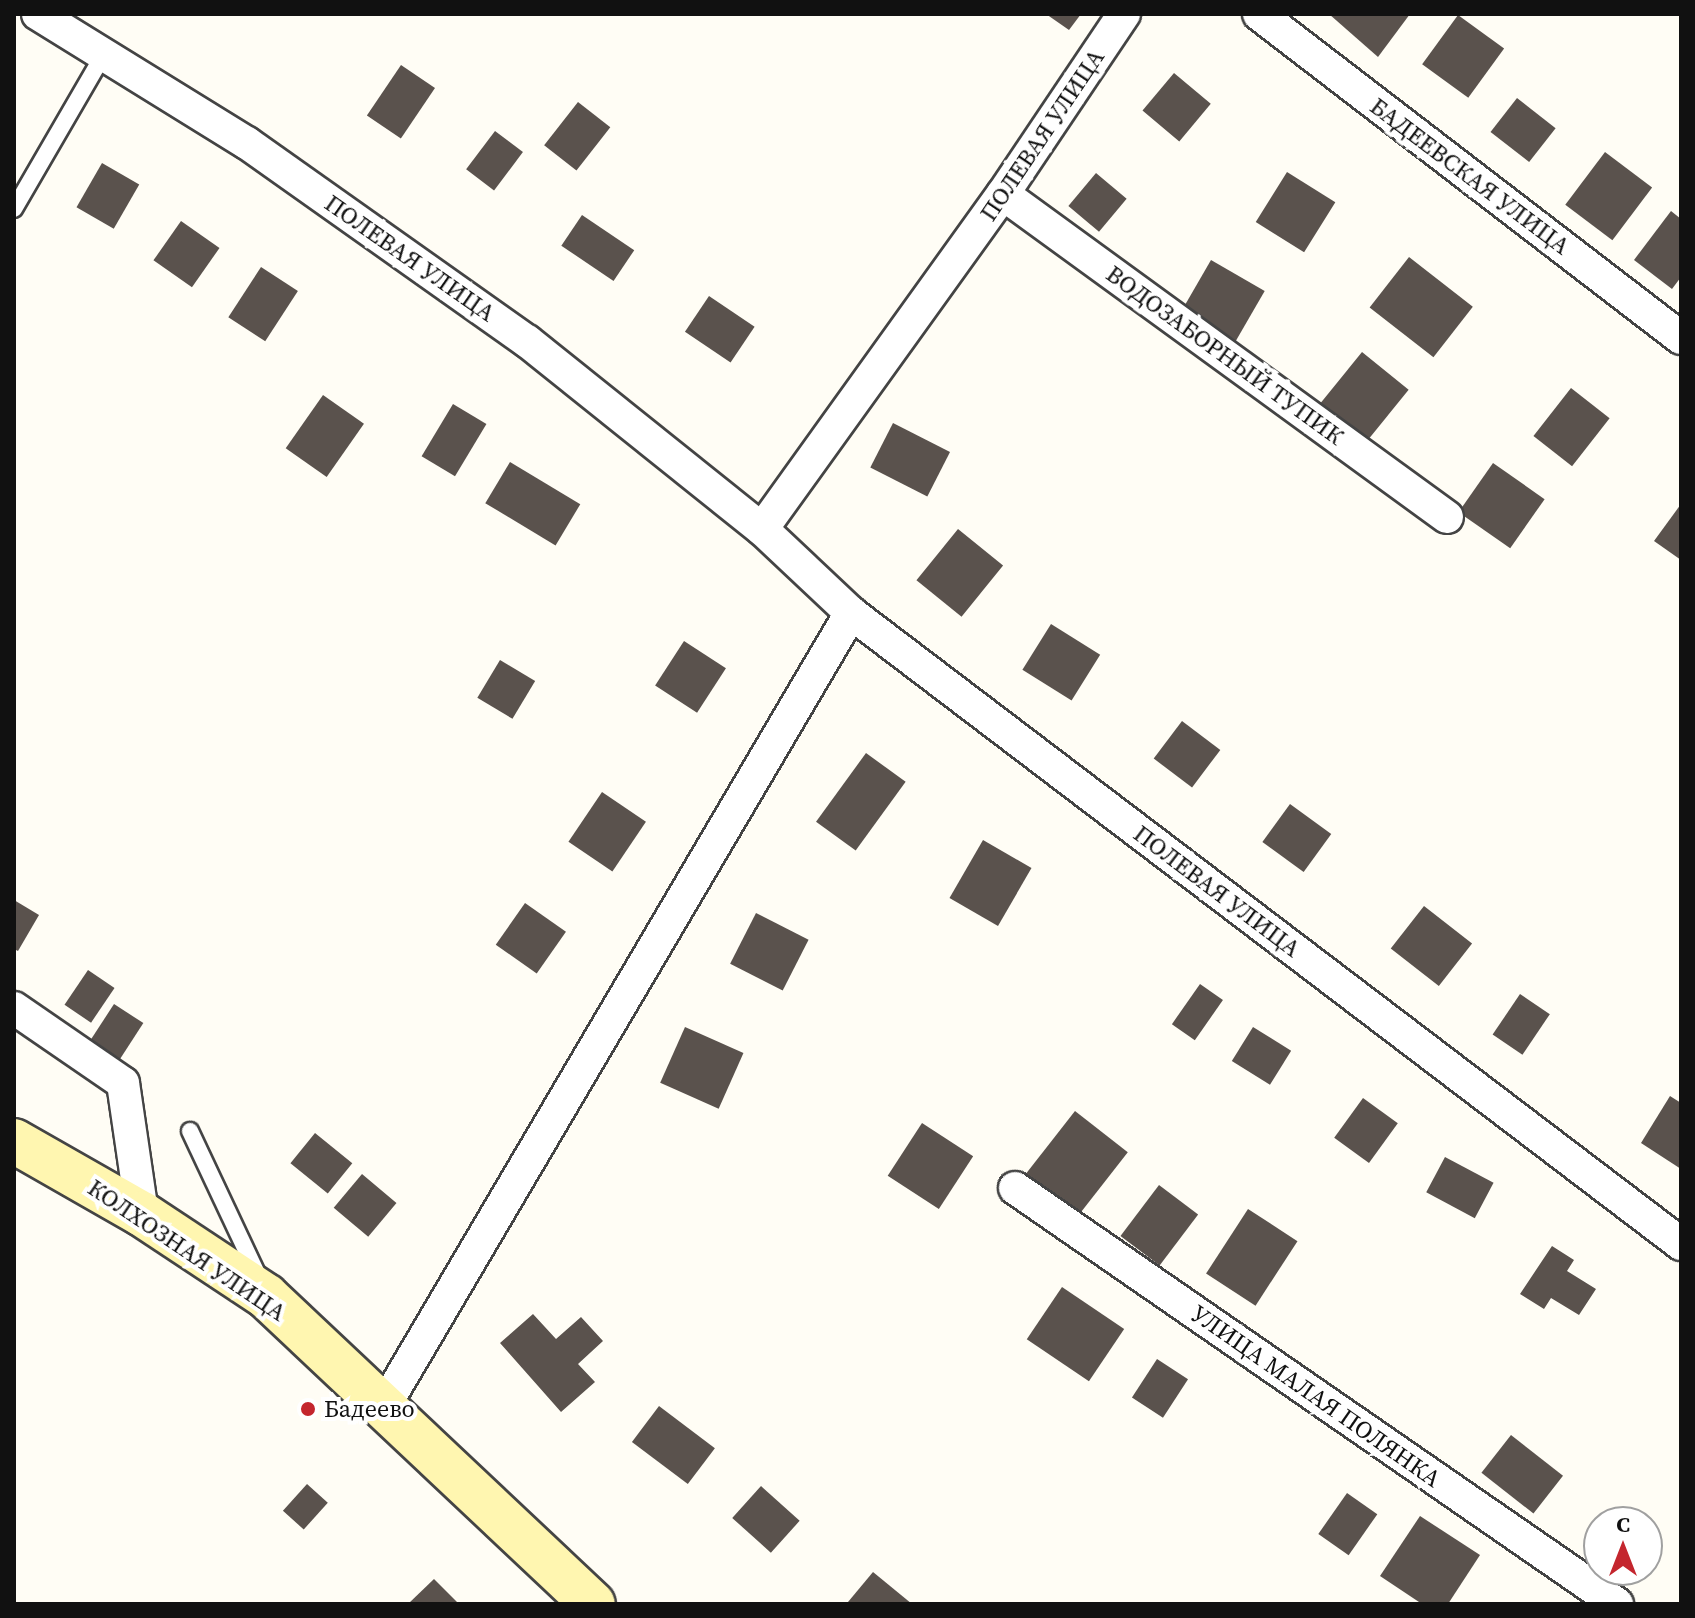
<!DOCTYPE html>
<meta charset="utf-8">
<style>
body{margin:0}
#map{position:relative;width:1695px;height:1618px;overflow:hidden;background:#fffdf5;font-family:"Source Serif 4",serif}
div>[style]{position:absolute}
.building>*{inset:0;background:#5a524d;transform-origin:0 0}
.roads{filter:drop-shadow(2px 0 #444) drop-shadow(-2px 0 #444) drop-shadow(0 2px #444) drop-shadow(0 -2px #444)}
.lane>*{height:16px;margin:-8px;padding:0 8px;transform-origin:8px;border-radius:8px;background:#fff}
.street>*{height:32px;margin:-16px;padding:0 16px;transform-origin:16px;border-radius:16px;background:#fff}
.secondary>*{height:44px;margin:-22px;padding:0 22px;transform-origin:22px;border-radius:22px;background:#fff6b0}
.dots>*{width:22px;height:22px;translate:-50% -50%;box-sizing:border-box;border:4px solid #fff;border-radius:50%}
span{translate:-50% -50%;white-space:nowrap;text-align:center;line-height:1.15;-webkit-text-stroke:8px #fff;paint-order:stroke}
.street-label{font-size:24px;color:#111}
.poi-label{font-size:24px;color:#111}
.left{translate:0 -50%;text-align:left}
.frame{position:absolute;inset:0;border:16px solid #111;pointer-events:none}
.north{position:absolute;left:1583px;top:1506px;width:80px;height:80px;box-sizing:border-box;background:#fff;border:2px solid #a0a0a0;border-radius:50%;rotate:0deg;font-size:22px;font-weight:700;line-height:32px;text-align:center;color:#111}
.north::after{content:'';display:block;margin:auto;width:28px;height:36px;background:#c4262e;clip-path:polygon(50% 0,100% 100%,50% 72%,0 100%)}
</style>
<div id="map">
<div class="building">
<i style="clip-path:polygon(1046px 14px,1081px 14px,1069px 30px)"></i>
<i style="clip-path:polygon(1329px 14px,1410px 14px,1378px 57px)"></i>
<i style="left:1458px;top:15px;width:57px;height:61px;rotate:36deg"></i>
<i style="left:401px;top:65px;width:41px;height:61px;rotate:34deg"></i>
<i style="left:1174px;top:73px;width:48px;height:49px;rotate:40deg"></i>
<i style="left:1517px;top:98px;width:49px;height:43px;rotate:38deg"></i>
<i style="left:578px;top:102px;width:41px;height:55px;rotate:38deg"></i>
<i style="left:495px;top:131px;width:35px;height:48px;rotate:37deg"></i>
<i style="left:1605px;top:152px;width:59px;height:66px;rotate:37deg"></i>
<i style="left:102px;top:163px;width:43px;height:51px;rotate:30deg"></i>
<i style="left:1287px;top:172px;width:57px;height:59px;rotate:32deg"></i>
<i style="left:1096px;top:173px;width:40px;height:43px;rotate:40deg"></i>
<i style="clip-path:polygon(1671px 211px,1681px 219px,1681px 277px,1672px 289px,1634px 260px)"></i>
<i style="left:582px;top:215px;width:63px;height:37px;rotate:34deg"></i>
<i style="left:181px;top:221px;width:47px;height:48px;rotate:35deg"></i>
<i style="left:1409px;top:257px;width:81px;height:64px;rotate:38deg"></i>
<i style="left:1211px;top:260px;width:62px;height:59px;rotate:30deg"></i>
<i style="left:261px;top:267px;width:44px;height:60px;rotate:33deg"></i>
<i style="left:709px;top:296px;width:55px;height:43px;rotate:34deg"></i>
<i style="left:1362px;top:352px;width:60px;height:66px;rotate:39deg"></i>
<i style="left:1571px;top:388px;width:49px;height:61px;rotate:38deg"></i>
<i style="left:323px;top:395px;width:50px;height:65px;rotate:35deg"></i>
<i style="left:453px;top:404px;width:39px;height:61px;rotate:31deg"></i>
<i style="left:893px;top:423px;width:64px;height:50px;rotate:27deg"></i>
<i style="left:510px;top:462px;width:82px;height:48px;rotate:31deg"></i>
<i style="left:1493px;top:463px;width:63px;height:60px;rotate:35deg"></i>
<i style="clip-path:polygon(1681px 504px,1681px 560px,1654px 541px)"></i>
<i style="left:958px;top:529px;width:58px;height:66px;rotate:39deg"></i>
<i style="left:1051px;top:624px;width:58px;height:54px;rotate:32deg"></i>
<i style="left:684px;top:641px;width:50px;height:53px;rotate:33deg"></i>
<i style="left:500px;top:660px;width:41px;height:44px;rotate:31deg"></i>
<i style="left:1182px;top:721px;width:48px;height:47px;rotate:37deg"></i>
<i style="left:866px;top:753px;width:49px;height:85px;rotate:36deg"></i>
<i style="left:602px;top:792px;width:53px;height:60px;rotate:34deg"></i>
<i style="left:1290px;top:804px;width:51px;height:47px;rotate:36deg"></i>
<i style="left:983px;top:840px;width:56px;height:67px;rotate:30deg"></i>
<i style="clip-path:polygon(14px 900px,39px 915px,18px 951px,14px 949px)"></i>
<i style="left:525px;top:903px;width:50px;height:51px;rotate:35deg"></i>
<i style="left:1424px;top:906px;width:61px;height:54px;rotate:38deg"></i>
<i style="left:756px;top:913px;width:59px;height:57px;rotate:27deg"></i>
<i style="left:88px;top:970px;width:32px;height:42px;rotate:34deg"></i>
<i style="left:1200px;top:984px;width:28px;height:49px;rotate:35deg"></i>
<i style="left:1520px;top:994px;width:36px;height:49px;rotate:34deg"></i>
<i style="left:114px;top:1004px;width:35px;height:52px;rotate:33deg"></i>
<i style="left:685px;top:1027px;width:64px;height:61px;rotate:24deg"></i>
<i style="left:1253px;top:1027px;width:45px;height:40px;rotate:32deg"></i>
<i style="clip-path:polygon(1670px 1096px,1681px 1103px,1681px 1169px,1641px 1143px)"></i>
<i style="left:1363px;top:1098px;width:43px;height:49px;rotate:36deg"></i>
<i style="left:1075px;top:1111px;width:67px;height:80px;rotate:38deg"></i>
<i style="left:922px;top:1123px;width:61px;height:63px;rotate:33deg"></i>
<i style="left:315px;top:1133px;width:48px;height:39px;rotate:39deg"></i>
<i style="left:1445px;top:1157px;width:55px;height:40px;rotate:28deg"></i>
<i style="left:362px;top:1174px;width:45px;height:44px;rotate:40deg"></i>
<i style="left:1159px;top:1185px;width:49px;height:64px;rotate:37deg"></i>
<i style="left:1248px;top:1209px;width:59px;height:77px;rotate:33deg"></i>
<i style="clip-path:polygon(1552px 1246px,1574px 1260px,1567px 1271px,1596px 1289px,1579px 1315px,1551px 1298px,1544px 1309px,1520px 1294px)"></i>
<i style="left:1062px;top:1287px;width:75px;height:63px;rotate:34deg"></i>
<i style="clip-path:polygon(533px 1314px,556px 1339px,581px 1317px,603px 1341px,578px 1364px,595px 1382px,561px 1412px,500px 1343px)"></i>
<i style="left:1157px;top:1359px;width:37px;height:46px;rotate:33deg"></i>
<i style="left:659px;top:1406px;width:70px;height:45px;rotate:37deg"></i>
<i style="left:1511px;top:1435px;width:66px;height:48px;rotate:38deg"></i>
<i style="left:307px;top:1484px;width:28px;height:36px;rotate:42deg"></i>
<i style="left:761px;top:1486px;width:52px;height:43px;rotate:42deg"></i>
<i style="left:1347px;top:1493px;width:37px;height:50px;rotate:35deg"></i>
<i style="clip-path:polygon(1420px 1516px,1480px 1555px,1448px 1604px,1422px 1604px,1380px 1576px)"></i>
<i style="clip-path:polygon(873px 1572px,912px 1604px,848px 1602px)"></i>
<i style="clip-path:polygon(434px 1579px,459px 1604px,408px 1604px)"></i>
</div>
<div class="roads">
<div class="lane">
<i style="left:14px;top:209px;width:181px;rotate:-59.9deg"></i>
<i style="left:190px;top:1131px;width:165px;rotate:64.8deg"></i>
</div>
<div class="street">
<i style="left:38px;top:14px;width:246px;rotate:31.7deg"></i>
<i style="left:247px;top:143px;width:343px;rotate:35.3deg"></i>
<i style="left:527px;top:341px;width:301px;rotate:38.7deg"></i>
<i style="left:762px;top:529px;width:122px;rotate:43.3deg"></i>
<i style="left:851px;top:613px;width:1043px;rotate:37.24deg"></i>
<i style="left:1259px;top:14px;width:532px;rotate:37.52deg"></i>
<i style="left:1003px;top:194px;width:549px;rotate:36.04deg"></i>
<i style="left:762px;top:529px;width:413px;rotate:-54.3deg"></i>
<i style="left:1003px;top:194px;width:217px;rotate:-56.1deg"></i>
<i style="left:14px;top:1008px;width:132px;rotate:34.5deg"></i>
<i style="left:123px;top:1083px;width:132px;rotate:81.7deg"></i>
<i style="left:1015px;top:1188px;width:732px;rotate:34.65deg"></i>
<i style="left:386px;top:1403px;width:917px;rotate:-59.52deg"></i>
</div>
<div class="secondary">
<i style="left:14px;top:1141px;width:147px;rotate:29.7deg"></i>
<i style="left:142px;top:1214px;width:149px;rotate:33.5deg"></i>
<i style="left:266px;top:1296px;width:449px;rotate:43.3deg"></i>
</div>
</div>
<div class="dots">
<i style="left:308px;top:1409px;background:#c4262e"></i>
</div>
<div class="street-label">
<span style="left:1042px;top:135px;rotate:-56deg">ПОЛЕВАЯ УЛИЦА</span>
<span style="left:1470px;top:176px;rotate:37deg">БАДЕЕВСКАЯ УЛИЦА</span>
<span style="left:410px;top:258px;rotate:35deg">ПОЛЕВАЯ УЛИЦА</span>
<span style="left:1225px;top:355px;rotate:36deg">ВОДОЗАБОРНЫЙ ТУПИК</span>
<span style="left:1217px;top:891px;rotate:37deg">ПОЛЕВАЯ УЛИЦА</span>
<span style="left:187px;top:1250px;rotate:34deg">КОЛХОЗНАЯ УЛИЦА</span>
<span style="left:1316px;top:1396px;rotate:35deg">УЛИЦА МАЛАЯ ПОЛЯНКА</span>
</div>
<div class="poi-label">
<span class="left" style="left:324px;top:1409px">Бадеево</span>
</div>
<div class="frame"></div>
<div class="north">С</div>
</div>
